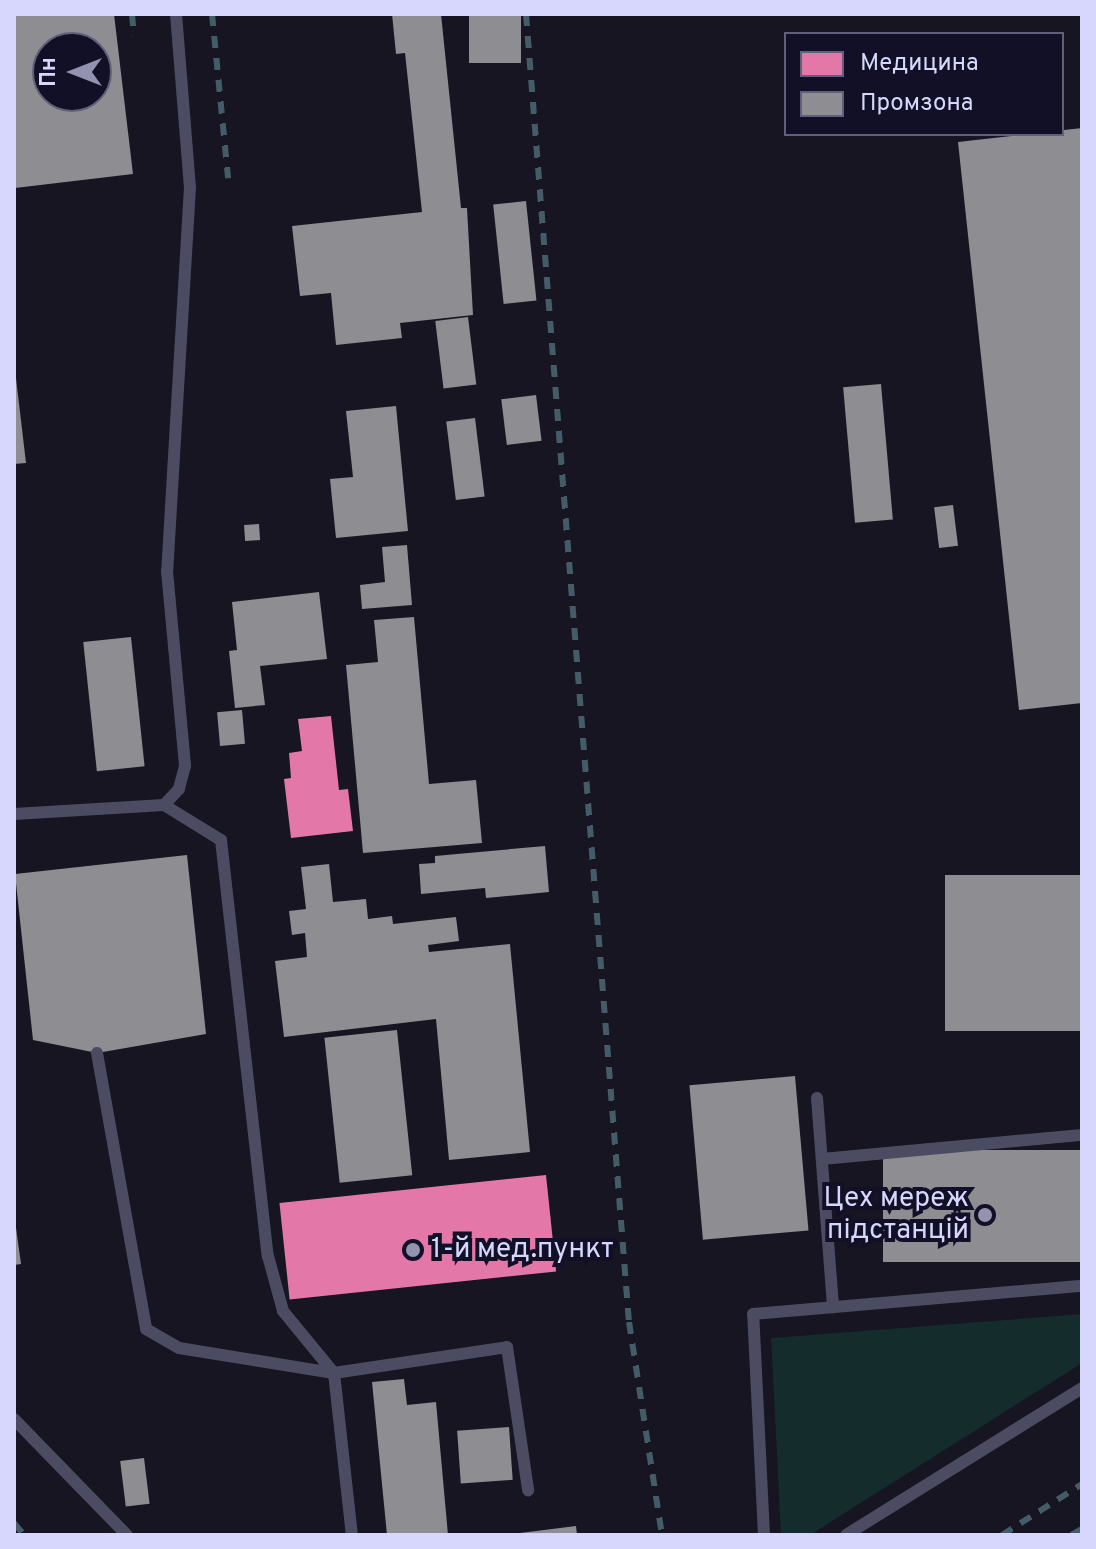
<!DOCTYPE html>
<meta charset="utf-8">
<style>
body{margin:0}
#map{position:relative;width:1096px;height:1549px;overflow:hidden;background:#161521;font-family:Overpass,sans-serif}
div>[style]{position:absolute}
.green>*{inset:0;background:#142c2b}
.health>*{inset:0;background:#e377a8;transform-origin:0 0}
.industry>*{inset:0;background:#8d8d92;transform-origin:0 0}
.service>*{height:12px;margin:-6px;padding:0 6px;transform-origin:6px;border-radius:6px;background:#4b4c62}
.rail>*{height:6px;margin-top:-3px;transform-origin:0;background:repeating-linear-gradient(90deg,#445c68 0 12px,transparent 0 22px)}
.dots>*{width:22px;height:22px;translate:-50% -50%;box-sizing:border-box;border:4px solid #121026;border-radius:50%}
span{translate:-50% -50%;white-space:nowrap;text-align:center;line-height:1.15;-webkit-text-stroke:8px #121026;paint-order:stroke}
.poi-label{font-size:28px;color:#d7d7fd}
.right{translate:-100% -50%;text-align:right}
.left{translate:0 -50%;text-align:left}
.frame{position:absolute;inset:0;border:16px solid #d7d7fd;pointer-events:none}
.legend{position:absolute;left:784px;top:32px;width:280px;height:104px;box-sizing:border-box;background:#121026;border:2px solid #61607c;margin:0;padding:10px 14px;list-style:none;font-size:24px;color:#d7d7fd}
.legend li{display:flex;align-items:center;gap:16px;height:40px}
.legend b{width:40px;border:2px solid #61607c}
.north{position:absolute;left:32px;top:32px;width:80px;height:80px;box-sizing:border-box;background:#121026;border:2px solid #61607c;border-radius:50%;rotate:270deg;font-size:22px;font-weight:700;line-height:32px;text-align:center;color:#d7d7fd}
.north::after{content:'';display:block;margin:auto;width:28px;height:36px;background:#9393b0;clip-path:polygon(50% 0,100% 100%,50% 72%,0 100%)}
</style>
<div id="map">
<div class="green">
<i style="clip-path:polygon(1082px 1314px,1082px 1363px,810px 1535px,781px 1535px,771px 1338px)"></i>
</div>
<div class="health">
<i style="clip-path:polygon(331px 716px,339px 790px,348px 789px,353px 831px,291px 838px,284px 779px,291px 778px,289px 753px,302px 751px,298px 719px)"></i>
<i style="left:546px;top:1175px;width:97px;height:268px;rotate:84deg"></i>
</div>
<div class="industry">
<i style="clip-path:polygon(evenodd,25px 14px,114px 14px,133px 174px,15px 188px,14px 15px,25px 14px,48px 48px,96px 48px,96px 96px,48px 96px,48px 48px)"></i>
<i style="clip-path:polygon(392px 14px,441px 14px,461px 208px,467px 208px,473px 315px,400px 323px,402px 338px,336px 345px,331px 293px,300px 296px,292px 226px,422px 212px,405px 53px,396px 54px)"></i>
<i style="left:469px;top:14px;width:52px;height:49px"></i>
<i style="clip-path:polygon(1082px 128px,1082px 703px,1019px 710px,958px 142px)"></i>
<i style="left:526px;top:201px;width:100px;height:33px;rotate:84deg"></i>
<i style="left:468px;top:317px;width:68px;height:33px;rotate:83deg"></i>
<i style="clip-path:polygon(14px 361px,26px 463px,14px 464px)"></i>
<i style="left:881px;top:384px;width:136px;height:38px;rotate:85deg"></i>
<i style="left:536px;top:395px;width:46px;height:35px;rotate:83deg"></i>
<i style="clip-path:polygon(396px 406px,408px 531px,336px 538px,330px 479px,353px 477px,346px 411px)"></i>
<i style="left:475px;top:418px;width:79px;height:29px;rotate:83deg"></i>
<i style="left:953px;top:505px;width:41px;height:19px;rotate:83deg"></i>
<i style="left:259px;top:524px;width:16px;height:15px;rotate:86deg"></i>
<i style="clip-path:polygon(407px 545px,412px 605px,362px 609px,360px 585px,385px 582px,382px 547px)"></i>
<i style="clip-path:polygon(319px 592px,327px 659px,260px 666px,265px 705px,235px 708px,229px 651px,237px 650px,232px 602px)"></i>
<i style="clip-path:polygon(414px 617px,429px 784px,476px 780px,482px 843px,363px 853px,346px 665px,378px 662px,374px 620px)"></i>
<i style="left:131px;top:637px;width:130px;height:48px;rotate:84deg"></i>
<i style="left:242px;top:710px;width:34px;height:25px;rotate:85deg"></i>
<i style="clip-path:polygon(545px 846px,549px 892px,486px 898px,485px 888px,421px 894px,419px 864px,435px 863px,435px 856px)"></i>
<i style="clip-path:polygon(187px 855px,206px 1034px,97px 1053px,33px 1040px,15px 874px)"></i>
<i style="clip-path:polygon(329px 864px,333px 902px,366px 899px,368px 919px,392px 916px,393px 924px,456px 917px,459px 941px,428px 945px,429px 952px,510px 944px,530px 1152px,449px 1160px,436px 1019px,284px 1037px,275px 961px,307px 957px,305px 933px,292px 935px,289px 911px,306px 909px,301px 867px)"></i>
<i style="left:1082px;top:875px;width:156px;height:137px;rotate:90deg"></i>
<i style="left:397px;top:1030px;width:146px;height:73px;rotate:84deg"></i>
<i style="left:795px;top:1076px;width:155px;height:106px;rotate:85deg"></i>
<i style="left:1082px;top:1150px;width:112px;height:199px;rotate:90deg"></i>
<i style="clip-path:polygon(14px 1213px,21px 1264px,14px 1265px)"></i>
<i style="clip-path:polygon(404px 1379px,407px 1405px,436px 1402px,448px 1535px,387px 1535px,372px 1382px)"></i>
<i style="left:509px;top:1427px;width:53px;height:52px;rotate:86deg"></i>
<i style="left:144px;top:1458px;width:46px;height:24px;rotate:83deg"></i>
<i style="clip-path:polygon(576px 1526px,577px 1535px,520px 1535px,520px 1533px)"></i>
</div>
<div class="service">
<i style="left:176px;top:14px;width:174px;rotate:85.4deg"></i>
<i style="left:190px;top:187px;width:385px;rotate:93.4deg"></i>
<i style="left:167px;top:571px;width:196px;rotate:84.7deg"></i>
<i style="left:185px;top:766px;width:24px;rotate:105deg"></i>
<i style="left:179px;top:789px;width:22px;rotate:133deg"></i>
<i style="left:164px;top:805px;width:67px;rotate:31.6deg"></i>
<i style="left:221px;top:840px;width:419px;rotate:83.6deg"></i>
<i style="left:268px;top:1256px;width:57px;rotate:74.7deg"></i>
<i style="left:283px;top:1311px;width:80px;rotate:50.6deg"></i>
<i style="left:334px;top:1373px;width:163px;rotate:83.7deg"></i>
<i style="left:14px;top:814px;width:150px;rotate:-3.4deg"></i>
<i style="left:97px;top:1053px;width:280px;rotate:79.9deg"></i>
<i style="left:146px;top:1329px;width:38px;rotate:30deg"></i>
<i style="left:179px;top:1348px;width:157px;rotate:9.2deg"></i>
<i style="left:334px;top:1373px;width:175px;rotate:-8.5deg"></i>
<i style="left:507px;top:1347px;width:145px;rotate:81.6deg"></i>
<i style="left:817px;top:1098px;width:210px;rotate:85.6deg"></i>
<i style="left:822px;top:1159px;width:261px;rotate:-5.3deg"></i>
<i style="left:14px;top:1419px;width:162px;rotate:45.8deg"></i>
<i style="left:764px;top:1535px;width:221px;rotate:-92.8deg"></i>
<i style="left:753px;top:1314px;width:330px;rotate:-4.9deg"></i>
<i style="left:846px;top:1535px;width:278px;rotate:-31.9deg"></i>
</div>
<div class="rail">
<i style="left:132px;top:14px;width:22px;rotate:85deg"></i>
<i style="left:212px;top:14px;width:165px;rotate:84.4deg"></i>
<i style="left:526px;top:14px;width:1312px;rotate:85.5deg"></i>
<i style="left:629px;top:1322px;width:216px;rotate:81.2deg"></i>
<i style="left:14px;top:1523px;width:16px;rotate:50deg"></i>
<i style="left:1002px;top:1535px;width:95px;rotate:-32.5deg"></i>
<i style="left:1071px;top:1535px;width:13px;rotate:-29deg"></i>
</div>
<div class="dots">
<i style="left:985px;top:1215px;background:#9393b0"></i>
<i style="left:413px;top:1250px;background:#9393b0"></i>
</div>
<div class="poi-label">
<span class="right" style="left:969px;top:1215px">Цех мереж<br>підстанцій</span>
<span class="left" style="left:431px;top:1250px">1-й мед.пункт</span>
</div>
<div class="frame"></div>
<ul class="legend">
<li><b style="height:22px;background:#e377a8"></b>Медицина</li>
<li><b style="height:22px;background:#8d8d92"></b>Промзона</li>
</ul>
<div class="north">Пн</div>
</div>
